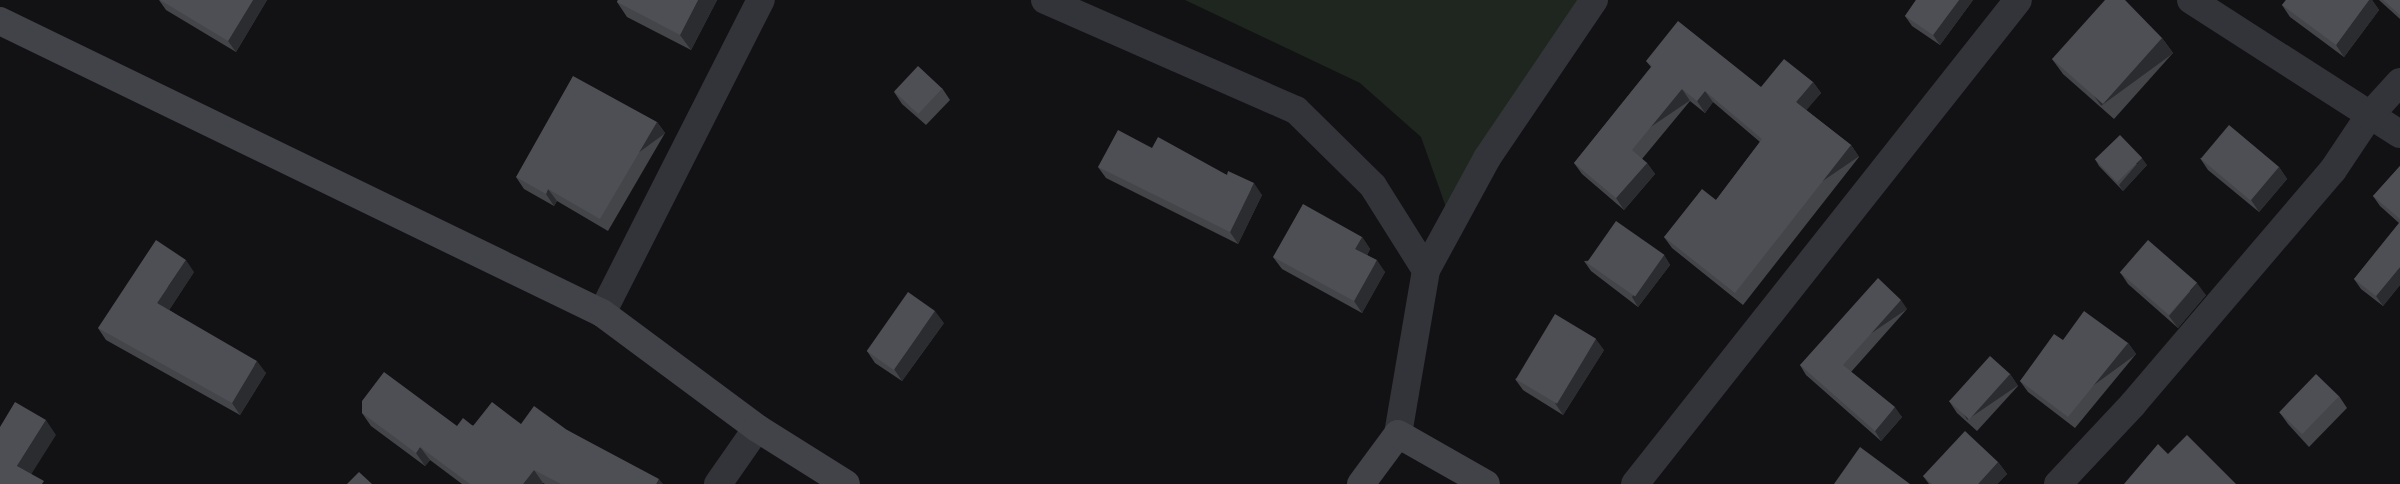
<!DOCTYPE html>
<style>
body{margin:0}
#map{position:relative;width:2400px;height:484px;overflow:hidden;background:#121214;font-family:Rubik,sans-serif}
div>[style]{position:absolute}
.green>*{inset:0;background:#1e261f}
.minor>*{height:28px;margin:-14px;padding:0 14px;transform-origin:14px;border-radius:14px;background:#333439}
.secondary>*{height:28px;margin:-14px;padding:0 14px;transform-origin:14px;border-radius:14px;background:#414349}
.wall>*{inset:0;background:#434549}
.shaded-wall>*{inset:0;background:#2b2c2f;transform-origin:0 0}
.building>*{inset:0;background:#4e4f55;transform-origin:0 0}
span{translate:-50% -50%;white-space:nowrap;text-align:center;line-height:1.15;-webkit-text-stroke:5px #0d0d0f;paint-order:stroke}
</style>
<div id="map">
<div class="green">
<i style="clip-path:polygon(1185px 0,1584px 0,1447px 210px,1421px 137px,1360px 83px)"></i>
</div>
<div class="minor">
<i style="left:1045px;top:0;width:274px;rotate:23.7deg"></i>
<i style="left:1296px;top:110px;width:108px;rotate:44.6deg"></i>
<i style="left:1373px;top:186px;width:99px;rotate:57.8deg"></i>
<i style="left:2191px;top:0;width:248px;rotate:32.7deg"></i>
<i style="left:602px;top:313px;width:351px;rotate:-63.1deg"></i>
<i style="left:1398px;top:434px;width:166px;rotate:-80.3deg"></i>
<i style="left:1426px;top:270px;width:128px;rotate:-61.4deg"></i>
<i style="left:1487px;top:158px;width:191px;rotate:-55.9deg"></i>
<i style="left:718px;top:484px;width:68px;rotate:-55.1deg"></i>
<i style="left:1635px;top:484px;width:617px;rotate:-51.64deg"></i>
<i style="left:2058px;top:484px;width:110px;rotate:-46.8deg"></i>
<i style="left:2133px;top:404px;width:308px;rotate:-49.5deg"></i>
<i style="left:2333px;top:170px;width:65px;rotate:-56.3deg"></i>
<i style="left:2369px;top:116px;width:46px;rotate:-47.6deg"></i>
</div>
<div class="secondary">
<i style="left:0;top:21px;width:669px;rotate:25.88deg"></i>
<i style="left:602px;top:313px;width:193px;rotate:36.6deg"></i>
<i style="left:757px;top:428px;width:105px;rotate:32.2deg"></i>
<i style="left:1361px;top:484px;width:62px;rotate:-53.5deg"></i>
<i style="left:1398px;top:434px;width:101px;rotate:29.6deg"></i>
</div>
<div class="wall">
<i style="clip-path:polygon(159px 0,267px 0,236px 52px,166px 10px)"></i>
<i style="clip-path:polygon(618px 0,717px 0,691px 50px,627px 17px,617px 2px)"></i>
<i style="clip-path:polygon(1916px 0,1973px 0,1940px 45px,1912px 26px,1905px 16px)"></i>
<i style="clip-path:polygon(2286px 0,2372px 0,2379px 10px,2344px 57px,2290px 17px,2282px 5px)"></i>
<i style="clip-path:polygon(2379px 0,2400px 0,2400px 19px)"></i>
<i style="clip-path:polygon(2162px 38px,2173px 53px,2114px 119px,2063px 74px,2052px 59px)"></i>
<i style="clip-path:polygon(1646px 61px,1761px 87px,1813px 82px,1821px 93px,1806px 110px,1851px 145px,1859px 157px,1743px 305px,1672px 248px,1664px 237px,1716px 200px,1760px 142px,1713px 102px,1705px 113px,1690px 101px,1642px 159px,1647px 163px,1655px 174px,1624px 210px,1582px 174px,1574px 163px,1651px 67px)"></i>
<i style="clip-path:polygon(942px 88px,950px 100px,926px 125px,902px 104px,894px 92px)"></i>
<i style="clip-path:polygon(657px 122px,665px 133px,608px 231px,557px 201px,554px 206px,524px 189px,516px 177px)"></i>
<i style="clip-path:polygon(1152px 148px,1227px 175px,1262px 195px,1238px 244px,1106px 178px,1098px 167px)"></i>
<i style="clip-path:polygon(2200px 158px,2279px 167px,2287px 179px,2259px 212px,2208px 170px)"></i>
<i style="clip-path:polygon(2095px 159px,2147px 165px,2123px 191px,2099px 166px)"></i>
<i style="clip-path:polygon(2400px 166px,2400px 285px,2383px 306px,2361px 289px,2354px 279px,2399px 223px,2380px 206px,2373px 196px)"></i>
<i style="clip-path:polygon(1362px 237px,1370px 249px,1367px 255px,1385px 272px,1362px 313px,1282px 269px,1273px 257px)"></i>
<i style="clip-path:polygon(1664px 255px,1670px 265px,1638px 307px,1591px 271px,1584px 261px)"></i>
<i style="clip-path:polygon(194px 272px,169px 310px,266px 373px,240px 415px,106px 340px,98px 328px)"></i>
<i style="clip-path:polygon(2120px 272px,2206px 295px,2178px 328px,2128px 284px)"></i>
<i style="clip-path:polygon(1907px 309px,1851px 372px,1902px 417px,1881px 441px,1806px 375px,1800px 365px)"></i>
<i style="clip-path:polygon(944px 323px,902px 381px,875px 363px,867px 351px)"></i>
<i style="clip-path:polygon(2063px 340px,2128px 343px,2136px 354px,2075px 428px,2028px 392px,2020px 381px)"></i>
<i style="clip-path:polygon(1604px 350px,1563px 415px,1523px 390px,1515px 379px)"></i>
<i style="clip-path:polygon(2010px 374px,2018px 386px,1977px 431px,1957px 413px,1949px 401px)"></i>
<i style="clip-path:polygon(2339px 396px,2347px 408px,2309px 447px,2288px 424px,2280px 413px)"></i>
<i style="clip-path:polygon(362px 413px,457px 426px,521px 424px,567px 430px,663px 484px,545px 484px,543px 483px,543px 484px,462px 484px,430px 460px,425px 466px,371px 426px)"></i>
<i style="clip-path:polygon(1998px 462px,2007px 474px,1997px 484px,1929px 484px,1923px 476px)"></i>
</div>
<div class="shaded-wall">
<i style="clip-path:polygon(253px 0,267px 0,236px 52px,228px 41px)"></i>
<i style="clip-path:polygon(698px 0,717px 0,691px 50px,680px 35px)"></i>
<i style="clip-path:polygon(1959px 0,1973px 0,1940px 45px,1933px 35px)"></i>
<i style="clip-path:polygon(2369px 0,2372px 0,2379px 10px,2344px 57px,2336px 45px)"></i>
<i style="left:2162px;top:38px;width:19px;height:89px;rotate:54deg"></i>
<i style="clip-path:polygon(1813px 82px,1821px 93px,1804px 113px,1796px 102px)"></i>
<i style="left:1682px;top:89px;width:14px;height:79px;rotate:56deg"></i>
<i style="clip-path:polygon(1705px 91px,1713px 102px,1705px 113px,1697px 101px)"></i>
<i style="left:657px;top:122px;width:14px;height:113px;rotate:54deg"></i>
<i style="left:1851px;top:145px;width:14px;height:188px;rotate:56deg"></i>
<i style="clip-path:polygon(2142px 158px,2147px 165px,2123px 191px,2119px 185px)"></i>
<i style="clip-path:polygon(1647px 163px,1655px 174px,1624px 210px,1616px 198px)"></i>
<i style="clip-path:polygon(2279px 167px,2287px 179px,2259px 212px,2251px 200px)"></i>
<i style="clip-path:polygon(1254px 183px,1262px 195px,1238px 244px,1230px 232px)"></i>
<i style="clip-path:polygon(548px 189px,557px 201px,554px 206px,546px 194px)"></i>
<i style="clip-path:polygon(1362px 237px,1370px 249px,1364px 261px,1355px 249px)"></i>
<i style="clip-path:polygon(1664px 255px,1670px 265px,1638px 307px,1632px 297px)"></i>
<i style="clip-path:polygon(186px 260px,194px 272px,166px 315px,157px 303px)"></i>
<i style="clip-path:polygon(1377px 260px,1385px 272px,1362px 313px,1354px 301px)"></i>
<i style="clip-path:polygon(2400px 267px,2400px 285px,2383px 306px,2376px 296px)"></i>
<i style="clip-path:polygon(2197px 283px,2206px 295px,2178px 328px,2169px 316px)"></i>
<i style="left:1901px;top:300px;width:11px;height:87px;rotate:56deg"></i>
<i style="clip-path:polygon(935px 311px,944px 323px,902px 381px,894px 369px)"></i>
<i style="clip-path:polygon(1596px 339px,1604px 350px,1563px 415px,1555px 403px)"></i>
<i style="left:2128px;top:343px;width:14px;height:95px;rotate:54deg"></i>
<i style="clip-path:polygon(257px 361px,266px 373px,240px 415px,232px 403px)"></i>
<i style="left:2010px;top:374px;width:14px;height:61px;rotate:56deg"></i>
<i style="clip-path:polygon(1895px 407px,1902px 417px,1881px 441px,1875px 431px)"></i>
<i style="clip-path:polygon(46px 420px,56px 435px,27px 481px,17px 466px)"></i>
<i style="clip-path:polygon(420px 447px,430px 460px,425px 466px,416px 453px)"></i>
<i style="clip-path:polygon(1998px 462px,2007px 474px,1997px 484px,1978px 484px)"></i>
<i style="clip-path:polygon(534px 470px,543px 483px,543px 484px,523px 484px)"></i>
<i style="clip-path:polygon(659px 479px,663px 484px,656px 484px)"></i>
</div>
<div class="building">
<i style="clip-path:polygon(160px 0,253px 0,228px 41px)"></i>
<i style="clip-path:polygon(618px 0,698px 0,680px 35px,617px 2px)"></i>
<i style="clip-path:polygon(1916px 0,1959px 0,1933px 35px,1905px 16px)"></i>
<i style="clip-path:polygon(2105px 0,2125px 0,2162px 38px,2103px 104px,2052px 59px)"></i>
<i style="clip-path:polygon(2286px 0,2369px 0,2336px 45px,2282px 5px)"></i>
<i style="clip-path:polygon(2383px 0,2400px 0,2400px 15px)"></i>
<i style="clip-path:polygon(1678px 21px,1761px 87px,1784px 59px,1813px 82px,1796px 102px,1851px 145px,1735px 293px,1664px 237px,1702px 189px,1716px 200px,1762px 139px,1705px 91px,1697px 101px,1682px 89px,1632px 150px,1647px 163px,1616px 198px,1574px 163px,1652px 66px,1646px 61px)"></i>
<i style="left:918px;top:66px;width:33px;height:35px;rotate:43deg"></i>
<i style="clip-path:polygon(573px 76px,657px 122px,600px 219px,548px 189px,546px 194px,516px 177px)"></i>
<i style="left:2229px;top:125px;width:65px;height:44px;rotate:40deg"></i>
<i style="clip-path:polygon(1118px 130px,1152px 148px,1158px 137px,1227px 175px,1228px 171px,1254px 183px,1230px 232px,1098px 167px)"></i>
<i style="left:2120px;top:135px;width:32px;height:35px;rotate:46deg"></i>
<i style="clip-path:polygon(2400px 166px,2400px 219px,2373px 196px)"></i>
<i style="clip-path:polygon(1303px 204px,1362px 237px,1355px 249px,1377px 260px,1354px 301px,1273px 257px)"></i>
<i style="left:1616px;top:221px;width:59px;height:51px;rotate:35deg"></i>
<i style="clip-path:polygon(2400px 222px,2400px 267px,2376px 296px,2354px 279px)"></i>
<i style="clip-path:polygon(156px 240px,186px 260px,157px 303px,257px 361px,232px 403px,98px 328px)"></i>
<i style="left:2148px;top:240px;width:65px;height:43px;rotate:41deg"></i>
<i style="clip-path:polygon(1878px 278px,1901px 300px,1843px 365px,1895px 407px,1875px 431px,1800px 365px)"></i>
<i style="left:908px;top:292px;width:33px;height:72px;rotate:35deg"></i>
<i style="clip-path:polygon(2084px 311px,2128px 343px,2068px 417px,2020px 381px,2054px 334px,2063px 340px)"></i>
<i style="left:1555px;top:314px;width:48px;height:76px;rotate:31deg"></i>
<i style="left:1990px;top:356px;width:27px;height:61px;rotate:42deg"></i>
<i style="clip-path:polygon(384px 372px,457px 426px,463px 418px,473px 426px,492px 402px,521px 424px,534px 406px,567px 430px,659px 479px,656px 484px,561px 484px,534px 470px,523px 484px,470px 484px,420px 447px,416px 453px,362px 413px,362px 401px)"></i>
<i style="left:2316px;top:374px;width:32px;height:53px;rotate:44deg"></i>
<i style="clip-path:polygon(15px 402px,46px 420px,17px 466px,44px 481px,42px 484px,0 484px,0 427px)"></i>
<i style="clip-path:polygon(1965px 431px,1998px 462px,1978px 484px,1932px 484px,1923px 476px)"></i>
<i style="clip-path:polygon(2187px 435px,2236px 484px,2124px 484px,2158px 444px,2168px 454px)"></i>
<i style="clip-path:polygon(1860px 447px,1910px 484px,1834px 484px)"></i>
<i style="clip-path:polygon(359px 472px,372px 484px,347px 484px)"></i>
</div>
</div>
